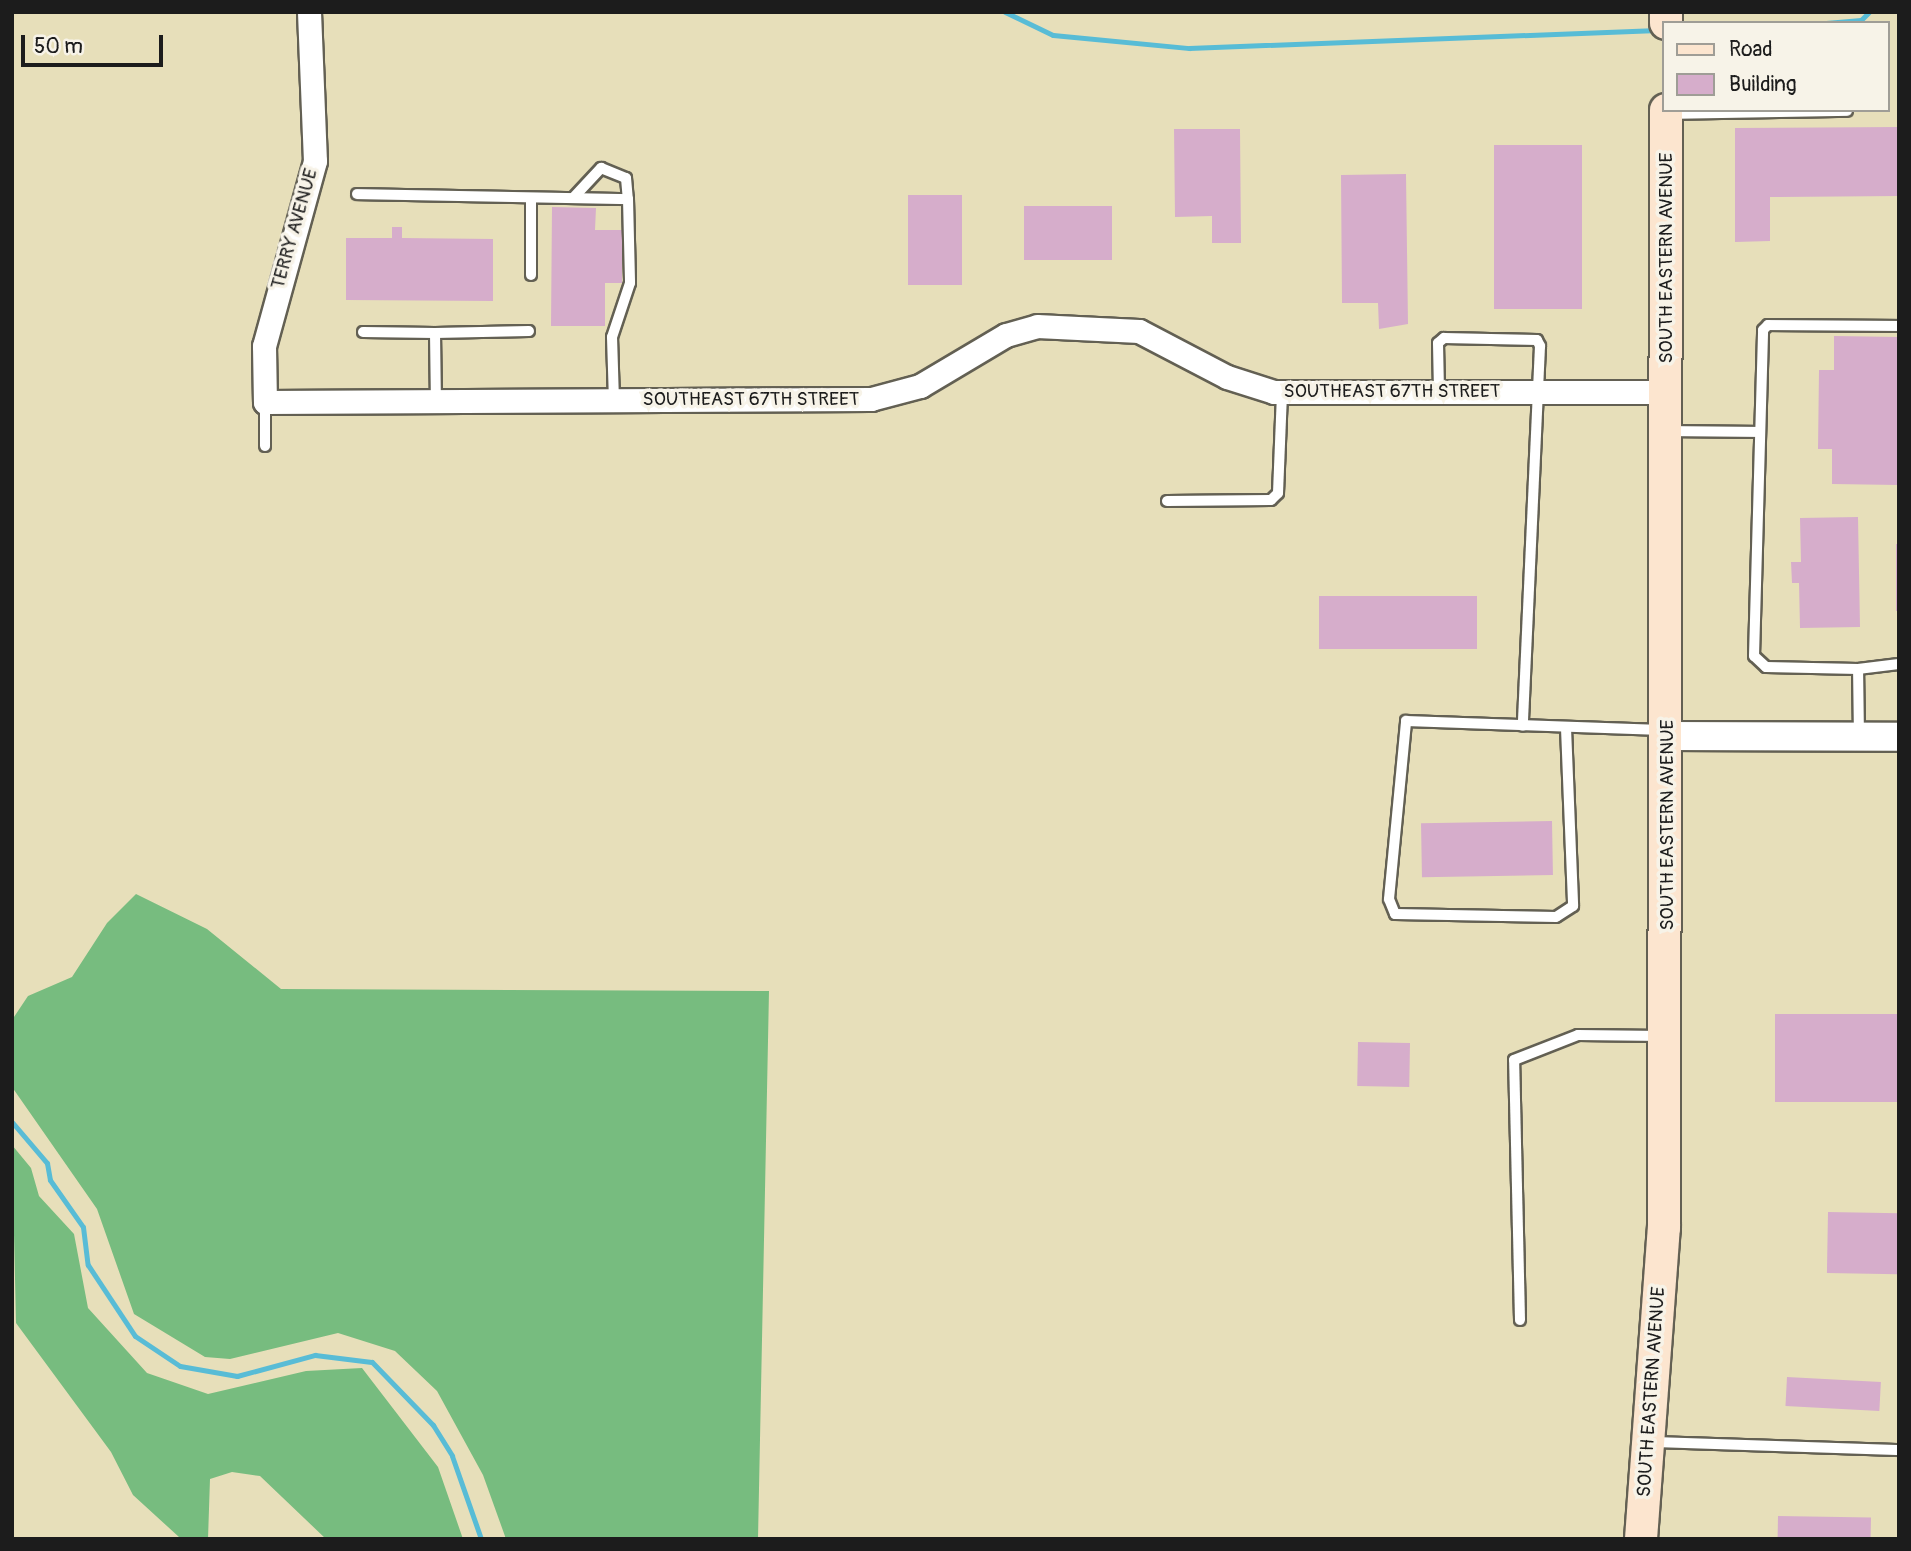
<!DOCTYPE html>
<style>
body{margin:0}
#map{position:relative;width:1911px;height:1551px;overflow:hidden;background:#e7dfba;font-family:Pangolin,sans-serif}
div>[style]{position:absolute}
.forest>*{inset:0;background:#77bc7f}
.stream>*{height:5px;margin:-2.5px;padding:0 2.5px;transform-origin:2.5px;border-radius:2.5px;background:#58bcd6}
.building>*{inset:0;background:#d6adcb;transform-origin:0 0}
.roads{filter:drop-shadow(2px 0 #636053) drop-shadow(-2px 0 #636053) drop-shadow(0 2px #636053) drop-shadow(0 -2px #636053)}
.service>*{height:10px;margin:-5px;padding:0 5px;transform-origin:5px;border-radius:5px;background:#fff}
.minor>*{height:23px;margin:-11.5px;padding:0 11.5px;transform-origin:11.5px;border-radius:11.5px;background:#fff}
.tertiary>*{height:28px;margin:-14px;padding:0 14px;transform-origin:14px;border-radius:14px;background:#fff}
.secondary>*{height:32px;margin:-16px;padding:0 16px;transform-origin:16px;border-radius:16px;background:#fce5cf}
span{translate:-50% -50%;white-space:nowrap;text-align:center;line-height:1.15;-webkit-text-stroke:7px #f7f3e8;paint-order:stroke}
.street-label{font-size:19px;color:#1c1c1c}
.frame{position:absolute;inset:0;border:14px solid #1c1c1c;pointer-events:none}
.legend{position:absolute;left:1662px;top:21px;width:228px;height:91px;box-sizing:border-box;background:#f7f3e8;border:2px solid #9f9d96;margin:0;padding:9px 12px;list-style:none;font-size:21px;color:#1c1c1c}
.legend li{display:flex;align-items:center;gap:14px;height:35px}
.legend b{width:35px;border:2px solid #9f9d96}
.scale{position:absolute;left:21px;top:35px;width:142px;height:32px;box-sizing:border-box;border:4px solid #1c1c1c;border-top:0;padding-left:9px;font-size:21px;line-height:24px;white-space:nowrap;color:#1c1c1c;-webkit-text-stroke:5px #f7f3e8;paint-order:stroke}
</style>
<div id="map">
<div class="forest">
<i style="clip-path:polygon(136px 894px,207px 929px,281px 989px,769px 991px,758px 1539px,506px 1539px,483px 1475px,437px 1391px,395px 1351px,338px 1333px,230px 1359px,205px 1357px,134px 1314px,97px 1209px,12px 1087px,12px 1020px,28px 996px,72px 977px,107px 923px)"></i>
<i style="clip-path:polygon(12px 1145px,31px 1168px,39px 1196px,74px 1234px,88px 1308px,147px 1373px,208px 1394px,306px 1371px,362px 1368px,438px 1467px,463px 1539px,326px 1539px,260px 1476px,232px 1472px,210px 1479px,208px 1539px,179px 1537px,133px 1495px,111px 1452px,16px 1323px)"></i>
</div>
<div class="stream">
<i style="left:1005px;top:12px;width:53px;rotate:25.6deg"></i>
<i style="left:1053px;top:35px;width:137px;rotate:5.5deg"></i>
<i style="left:1189px;top:48px;width:469px;rotate:-2.2deg"></i>
<i style="left:1826px;top:23px;width:35px;rotate:-5deg"></i>
<i style="left:1861px;top:20px;width:11px;rotate:-45deg"></i>
<i style="left:12px;top:1122px;width:54px;rotate:49.5deg"></i>
<i style="left:47px;top:1163px;width:17px;rotate:80deg"></i>
<i style="left:50px;top:1180px;width:57px;rotate:54.9deg"></i>
<i style="left:83px;top:1227px;width:38px;rotate:83deg"></i>
<i style="left:88px;top:1265px;width:85px;rotate:56.5deg"></i>
<i style="left:135px;top:1336px;width:54px;rotate:33.7deg"></i>
<i style="left:180px;top:1366px;width:58px;rotate:10deg"></i>
<i style="left:237px;top:1376px;width:81px;rotate:-15.1deg"></i>
<i style="left:315px;top:1355px;width:57px;rotate:7deg"></i>
<i style="left:372px;top:1362px;width:88px;rotate:45.9deg"></i>
<i style="left:433px;top:1425px;width:36px;rotate:58deg"></i>
<i style="left:452px;top:1456px;width:88px;rotate:70.7deg"></i>
</div>
<div class="building">
<i style="clip-path:polygon(1899px 127px,1899px 196px,1770px 197px,1770px 241px,1735px 242px,1735px 128px)"></i>
<i style="clip-path:polygon(1174px 129px,1240px 129px,1241px 243px,1212px 243px,1212px 216px,1175px 217px)"></i>
<i style="left:1494px;top:145px;width:88px;height:164px"></i>
<i style="clip-path:polygon(1406px 174px,1408px 324px,1379px 329px,1378px 303px,1342px 303px,1341px 175px)"></i>
<i style="left:908px;top:195px;width:54px;height:90px"></i>
<i style="left:1024px;top:206px;width:88px;height:54px"></i>
<i style="clip-path:polygon(552px 207px,596px 208px,595px 230px,622px 230px,622px 283px,605px 283px,605px 326px,551px 326px)"></i>
<i style="clip-path:polygon(392px 227px,402px 227px,402px 238px,493px 239px,493px 301px,346px 300px,346px 238px,392px 238px)"></i>
<i style="clip-path:polygon(1834px 336px,1899px 337px,1899px 485px,1832px 484px,1832px 449px,1818px 449px,1819px 370px,1834px 370px)"></i>
<i style="clip-path:polygon(1858px 517px,1860px 627px,1800px 628px,1799px 583px,1792px 583px,1791px 562px,1801px 562px,1800px 518px)"></i>
<i style="left:1896px;top:544px;width:3px;height:67px"></i>
<i style="left:1319px;top:596px;width:158px;height:53px"></i>
<i style="left:1552px;top:821px;width:54px;height:131px;rotate:89deg"></i>
<i style="left:1899px;top:1014px;width:88px;height:124px;rotate:90deg"></i>
<i style="left:1358px;top:1042px;width:52px;height:44px;rotate:1deg"></i>
<i style="left:1828px;top:1212px;width:71px;height:61px;rotate:1deg"></i>
<i style="left:1787px;top:1377px;width:94px;height:29px;rotate:3deg"></i>
<i style="left:1778px;top:1516px;width:93px;height:23px;rotate:1deg"></i>
</div>
<div class="roads">
<div class="service">
<i style="left:1669px;top:114px;width:178px;rotate:-1deg"></i>
<i style="left:357px;top:194px;width:271px;rotate:1.1deg"></i>
<i style="left:628px;top:199px;width:84px;rotate:88.6deg"></i>
<i style="left:630px;top:283px;width:57px;rotate:108.4deg"></i>
<i style="left:612px;top:337px;width:63px;rotate:88.2deg"></i>
<i style="left:574px;top:197px;width:40px;rotate:-47deg"></i>
<i style="left:601px;top:168px;width:27px;rotate:22deg"></i>
<i style="left:626px;top:178px;width:21px;rotate:85deg"></i>
<i style="left:531px;top:198px;width:77px;rotate:90deg"></i>
<i style="left:363px;top:332px;width:72px;rotate:0.8deg"></i>
<i style="left:435px;top:333px;width:68px;rotate:89.2deg"></i>
<i style="left:435px;top:333px;width:94px;rotate:-1.2deg"></i>
<i style="left:1439px;top:391px;width:48px;rotate:-91.2deg"></i>
<i style="left:1438px;top:343px;width:8px;rotate:-40deg"></i>
<i style="left:1444px;top:338px;width:93px;rotate:1.2deg"></i>
<i style="left:1537px;top:340px;width:7px;rotate:63deg"></i>
<i style="left:1540px;top:346px;width:380px;rotate:92.6deg"></i>
<i style="left:265px;top:402px;width:44px;rotate:90deg"></i>
<i style="left:1668px;top:431px;width:92px;rotate:0.6deg"></i>
<i style="left:1167px;top:501px;width:104px;rotate:-0.6deg"></i>
<i style="left:1271px;top:500px;width:10px;rotate:-45deg"></i>
<i style="left:1278px;top:493px;width:101px;rotate:-87.7deg"></i>
<i style="left:1858px;top:669px;width:41px;rotate:-7deg"></i>
<i style="left:1566px;top:728px;width:178px;rotate:87.7deg"></i>
<i style="left:1573px;top:906px;width:20px;rotate:147deg"></i>
<i style="left:1556px;top:917px;width:161px;rotate:-178.9deg"></i>
<i style="left:1395px;top:914px;width:16px;rotate:-112deg"></i>
<i style="left:1389px;top:899px;width:179px;rotate:-84.5deg"></i>
<i style="left:1406px;top:721px;width:256px;rotate:2deg"></i>
<i style="left:1859px;top:737px;width:68px;rotate:-90.8deg"></i>
<i style="left:1858px;top:669px;width:92px;rotate:-178.8deg"></i>
<i style="left:1766px;top:667px;width:16px;rotate:-137deg"></i>
<i style="left:1754px;top:656px;width:326px;rotate:-88.4deg"></i>
<i style="left:1763px;top:330px;width:7px;rotate:-45deg"></i>
<i style="left:1768px;top:325px;width:131px;rotate:0.4deg"></i>
<i style="left:1520px;top:1320px;width:260px;rotate:-91.3deg"></i>
<i style="left:1514px;top:1060px;width:69px;rotate:-21.3deg"></i>
<i style="left:1578px;top:1035px;width:85px;rotate:0.7deg"></i>
<i style="left:1652px;top:1442px;width:247px;rotate:1.9deg"></i>
</div>
<div class="minor">
<i style="left:309px;top:12px;width:149px;rotate:87.7deg"></i>
<i style="left:315px;top:161px;width:192px;rotate:105.4deg"></i>
<i style="left:264px;top:346px;width:56px;rotate:89deg"></i>
<i style="left:265px;top:402px;width:606px;rotate:-0.28deg"></i>
<i style="left:871px;top:399px;width:51px;rotate:-14.9deg"></i>
<i style="left:920px;top:386px;width:100px;rotate:-30.7deg"></i>
<i style="left:1006px;top:335px;width:32px;rotate:-16deg"></i>
<i style="left:1037px;top:326px;width:102px;rotate:2.8deg"></i>
<i style="left:1139px;top:331px;width:99px;rotate:27.6deg"></i>
<i style="left:1227px;top:377px;width:49px;rotate:17.7deg"></i>
<i style="left:1274px;top:392px;width:394px"></i>
</div>
<div class="tertiary">
<i style="left:1668px;top:736px;width:231px;rotate:0.2deg"></i>
</div>
<div class="secondary">
<i style="left:1666px;top:12px;width:11px;rotate:90deg"></i>
<i style="left:1641px;top:1539px;width:312px;rotate:-85.8deg"></i>
<i style="left:1664px;top:1228px;width:1118px;rotate:-89.9deg"></i>
</div>
</div>
<div class="street-label">
<span style="left:295px;top:229px;rotate:-74deg">TERRY AVENUE</span>
<span style="left:1667px;top:258px;rotate:-90deg">SOUTH EASTERN AVENUE</span>
<span style="left:1392px;top:392px">SOUTHEAST 67TH STREET</span>
<span style="left:751px;top:400px">SOUTHEAST 67TH STREET</span>
<span style="left:1668px;top:825px;rotate:-90deg">SOUTH EASTERN AVENUE</span>
<span style="left:1652px;top:1392px;rotate:-86deg">SOUTH EASTERN AVENUE</span>
</div>
<div class="frame"></div>
<ul class="legend">
<li><b style="height:9px;background:#fce5cf"></b>Road</li>
<li><b style="height:19px;background:#d6adcb"></b>Building</li>
</ul>
<div class="scale">50 m</div>
</div>
